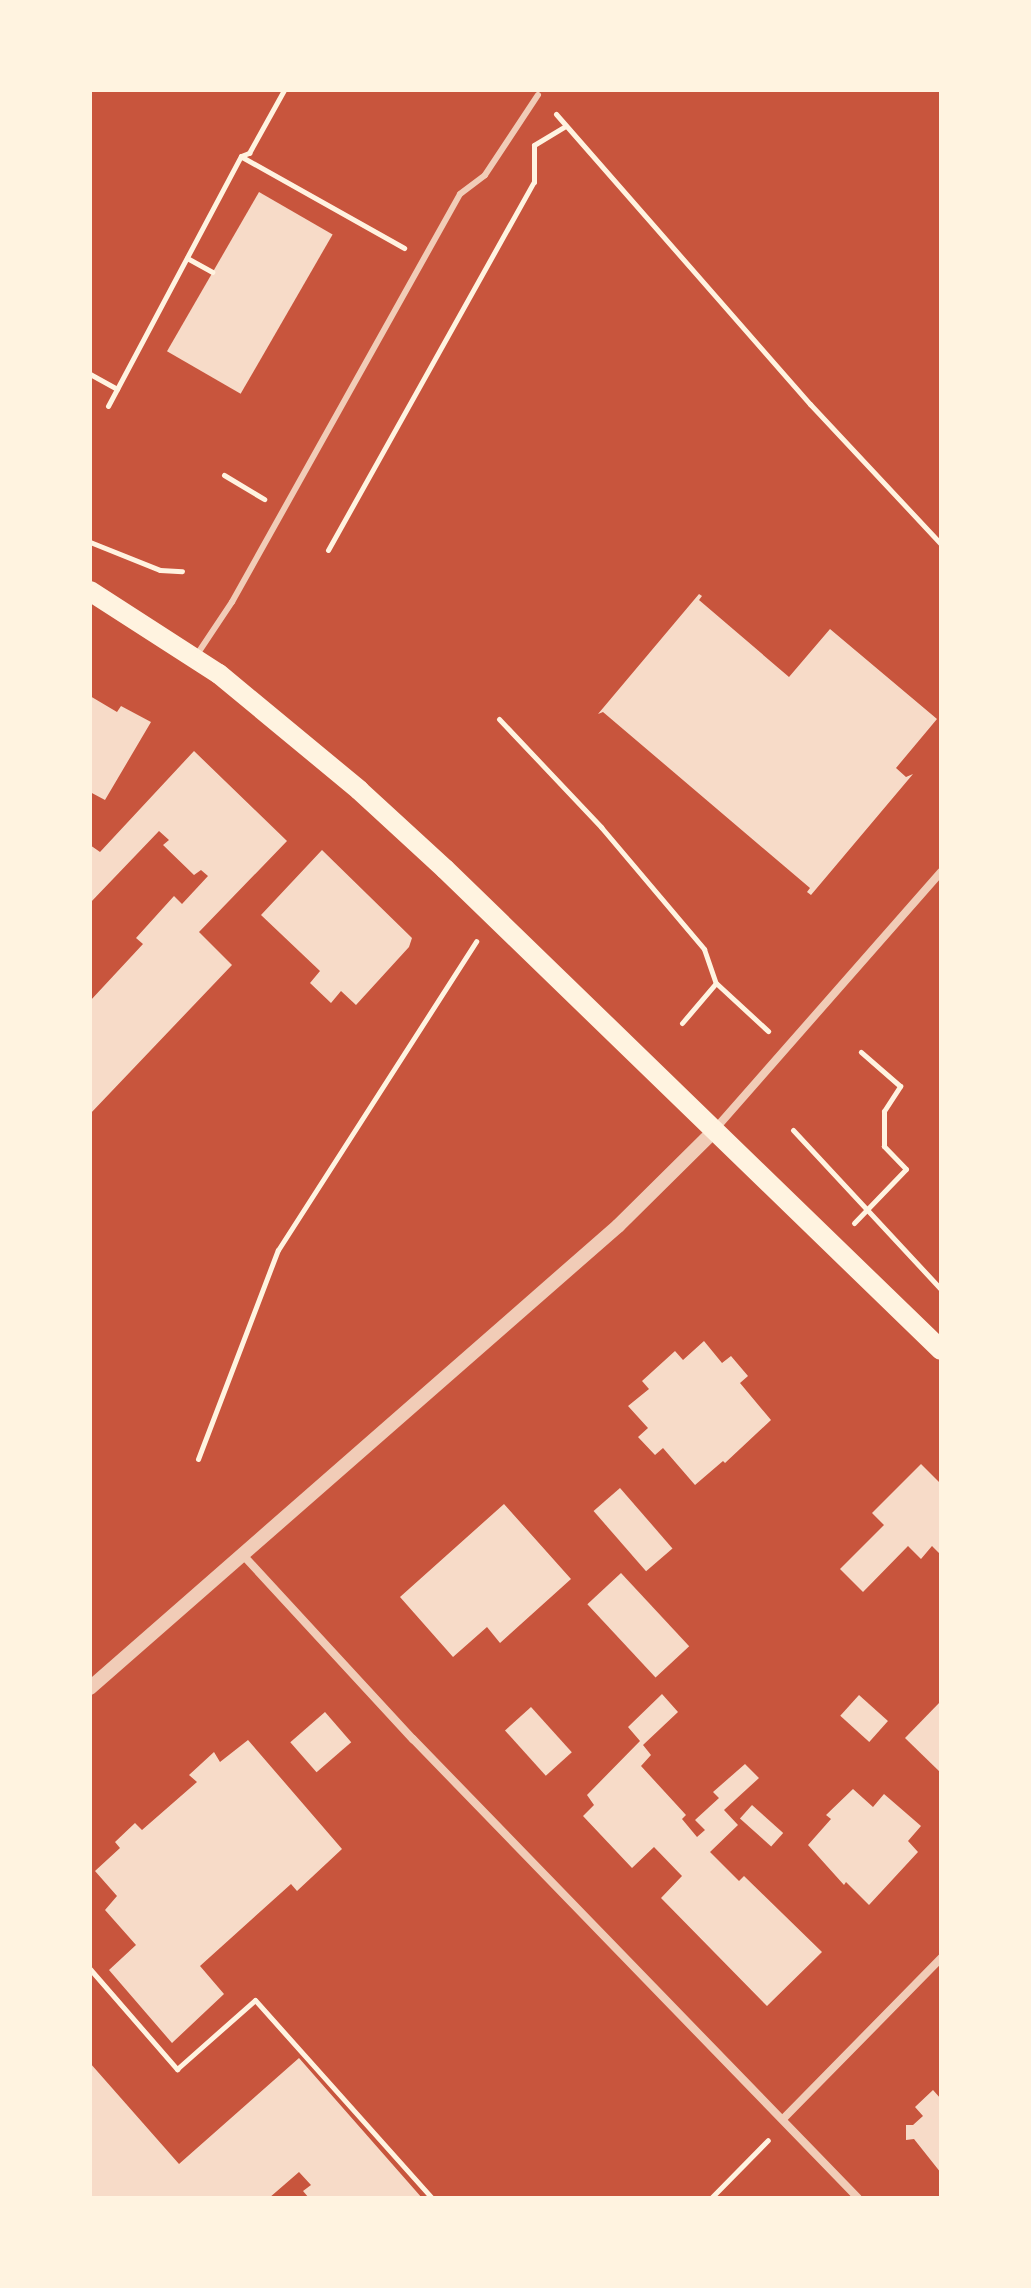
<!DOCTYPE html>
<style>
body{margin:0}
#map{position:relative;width:1031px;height:2288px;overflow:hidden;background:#c8553d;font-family:"PT Serif",serif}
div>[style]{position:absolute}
.building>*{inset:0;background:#f7dbc8;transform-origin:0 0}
.path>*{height:5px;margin:-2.5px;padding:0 2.5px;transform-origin:2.5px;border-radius:2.5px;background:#fff3e0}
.service>*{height:6px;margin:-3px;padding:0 3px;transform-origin:3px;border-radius:3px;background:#f1ccb7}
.minor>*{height:8px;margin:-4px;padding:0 4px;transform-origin:4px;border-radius:4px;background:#f1ccb7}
.tertiary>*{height:14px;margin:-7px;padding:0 7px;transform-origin:7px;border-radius:7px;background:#f1ccb7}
.primary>*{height:20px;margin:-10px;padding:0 10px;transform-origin:10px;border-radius:10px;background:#fff3e0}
span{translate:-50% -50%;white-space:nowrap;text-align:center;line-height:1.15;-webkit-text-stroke:8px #fff3e0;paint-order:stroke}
.frame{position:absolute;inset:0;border:92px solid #fff3e0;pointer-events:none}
</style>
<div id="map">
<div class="building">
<i style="left:259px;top:192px;width:85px;height:184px;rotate:30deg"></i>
<i style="clip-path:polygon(699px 594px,702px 596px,699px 600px,789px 677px,830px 629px,937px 719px,896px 768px,906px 777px,913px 774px,811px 895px,807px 892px,810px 888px,603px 712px,598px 714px)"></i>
<i style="clip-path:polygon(90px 696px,117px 712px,121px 706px,151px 722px,105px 800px,90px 792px)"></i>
<i style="clip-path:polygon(194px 751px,287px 841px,199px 932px,232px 965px,90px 1114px,90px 1001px,143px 944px,136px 938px,174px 896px,182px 904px,208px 876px,201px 870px,194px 875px,163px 845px,169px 840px,159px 831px,90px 903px,90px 845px,100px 852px)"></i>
<i style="clip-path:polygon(322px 850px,412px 938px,409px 947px,356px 1005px,341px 991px,331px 1003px,310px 983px,320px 971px,261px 915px)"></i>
<i style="clip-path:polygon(704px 1341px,722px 1363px,731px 1356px,748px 1376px,740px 1383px,771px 1420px,725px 1463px,723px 1461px,695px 1485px,663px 1448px,655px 1455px,638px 1437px,648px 1428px,628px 1406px,649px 1389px,642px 1381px,675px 1351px,683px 1360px)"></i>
<i style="clip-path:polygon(921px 1464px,941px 1484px,941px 1555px,932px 1546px,921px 1559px,908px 1546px,863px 1592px,840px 1569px,884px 1525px,872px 1513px)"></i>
<i style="left:620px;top:1488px;width:80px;height:35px;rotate:49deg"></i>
<i style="clip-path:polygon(504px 1504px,571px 1579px,500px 1643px,487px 1627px,453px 1657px,400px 1597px)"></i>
<i style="left:621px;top:1573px;width:100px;height:46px;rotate:47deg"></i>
<i style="clip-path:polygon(662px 1694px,678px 1712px,643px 1745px,651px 1755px,641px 1766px,686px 1815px,682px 1819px,697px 1837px,705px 1830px,695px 1820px,719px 1798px,713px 1792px,745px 1764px,759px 1778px,724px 1810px,738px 1825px,710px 1852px,739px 1881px,744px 1876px,822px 1952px,767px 2006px,661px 1898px,682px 1876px,654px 1847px,632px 1868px,583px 1816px,594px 1805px,587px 1795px,640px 1741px,628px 1727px)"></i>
<i style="left:859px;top:1695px;width:39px;height:28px;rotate:42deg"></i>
<i style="clip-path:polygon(941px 1701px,941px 1773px,905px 1738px)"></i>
<i style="left:531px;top:1707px;width:61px;height:35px;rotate:48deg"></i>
<i style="left:325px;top:1712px;width:40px;height:46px;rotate:49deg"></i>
<i style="clip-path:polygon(248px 1740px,342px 1849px,297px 1891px,291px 1884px,200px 1966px,224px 1994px,172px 2043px,109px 1970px,136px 1945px,105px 1910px,117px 1896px,95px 1871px,120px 1848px,115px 1842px,135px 1823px,142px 1830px,197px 1782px,189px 1775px,214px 1752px,220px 1762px)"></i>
<i style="clip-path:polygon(853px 1789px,873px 1807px,884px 1794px,921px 1826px,908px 1841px,918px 1852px,869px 1905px,846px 1882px,844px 1885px,808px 1845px,831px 1819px,826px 1815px)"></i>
<i style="left:752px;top:1805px;width:42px;height:18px;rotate:42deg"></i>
<i style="clip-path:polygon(299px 2058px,422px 2198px,309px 2198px,303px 2191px,311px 2185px,299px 2172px,269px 2198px,90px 2198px,90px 2063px,179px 2164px)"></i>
<i style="clip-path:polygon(933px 2090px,941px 2099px,941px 2173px,914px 2139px,906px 2140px,906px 2125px,913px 2125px,923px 2116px,915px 2107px)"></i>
</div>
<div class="path">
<i style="left:556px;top:114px;width:386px;rotate:48.8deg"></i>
<i style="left:810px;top:404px;width:192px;rotate:46.9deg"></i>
<i style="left:242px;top:157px;width:186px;rotate:29.3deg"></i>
<i style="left:187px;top:258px;width:29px;rotate:29deg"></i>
<i style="left:90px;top:374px;width:31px;rotate:29deg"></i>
<i style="left:108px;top:406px;width:283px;rotate:-62deg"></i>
<i style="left:241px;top:156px;width:9px;rotate:-21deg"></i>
<i style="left:249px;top:153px;width:72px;rotate:-60.9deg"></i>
<i style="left:224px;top:475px;width:47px;rotate:31deg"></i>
<i style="left:90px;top:542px;width:75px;rotate:21.8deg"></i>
<i style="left:160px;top:570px;width:22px;rotate:3deg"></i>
<i style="left:328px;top:550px;width:422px;rotate:-60.8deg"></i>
<i style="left:534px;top:182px;width:37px;rotate:-90deg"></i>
<i style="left:534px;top:145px;width:37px;rotate:-31deg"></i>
<i style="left:499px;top:719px;width:149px;rotate:46.6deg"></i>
<i style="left:601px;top:827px;width:160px;rotate:49.8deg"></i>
<i style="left:704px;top:949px;width:36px;rotate:71deg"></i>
<i style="left:682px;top:1023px;width:52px;rotate:-49.6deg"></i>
<i style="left:716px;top:983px;width:71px;rotate:42.7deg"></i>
<i style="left:793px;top:1130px;width:217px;rotate:47.1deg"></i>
<i style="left:854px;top:1223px;width:75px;rotate:-46.1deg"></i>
<i style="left:906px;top:1169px;width:32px;rotate:-134deg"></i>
<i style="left:884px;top:1146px;width:35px;rotate:-90deg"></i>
<i style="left:884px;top:1111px;width:30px;rotate:-57deg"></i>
<i style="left:900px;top:1086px;width:52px;rotate:-138.9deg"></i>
<i style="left:198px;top:1459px;width:224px;rotate:-69.1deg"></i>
<i style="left:278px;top:1250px;width:367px;rotate:-57.3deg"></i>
<i style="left:90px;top:1969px;width:133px;rotate:49deg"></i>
<i style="left:177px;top:2069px;width:104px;rotate:-41.5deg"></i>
<i style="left:255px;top:2000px;width:266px;rotate:48.2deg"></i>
<i style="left:711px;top:2198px;width:81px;rotate:-45.5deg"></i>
</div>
<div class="service">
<i style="left:196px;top:656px;width:65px;rotate:-56.3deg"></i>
<i style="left:232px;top:602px;width:467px;rotate:-60.8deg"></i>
<i style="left:460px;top:194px;width:31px;rotate:-37deg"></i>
<i style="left:485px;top:175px;width:96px;rotate:-56.5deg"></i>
</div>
<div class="minor">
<i style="left:716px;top:1128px;width:341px;rotate:-48.7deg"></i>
<i style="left:242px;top:1554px;width:252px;rotate:47.3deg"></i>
<i style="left:413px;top:1739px;width:639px;rotate:45.89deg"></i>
<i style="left:783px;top:2119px;width:226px;rotate:-45.5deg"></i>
</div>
<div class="tertiary">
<i style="left:90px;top:1688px;width:702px;rotate:-41.19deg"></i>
<i style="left:618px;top:1226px;width:134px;rotate:-44.7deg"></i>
</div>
<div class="primary">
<i style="left:90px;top:591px;width:153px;rotate:32.8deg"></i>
<i style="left:219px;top:674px;width:182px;rotate:39.6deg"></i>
<i style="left:359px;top:790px;width:117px;rotate:42.6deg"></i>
<i style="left:445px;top:869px;width:691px;rotate:44.12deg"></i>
</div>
<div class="frame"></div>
</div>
